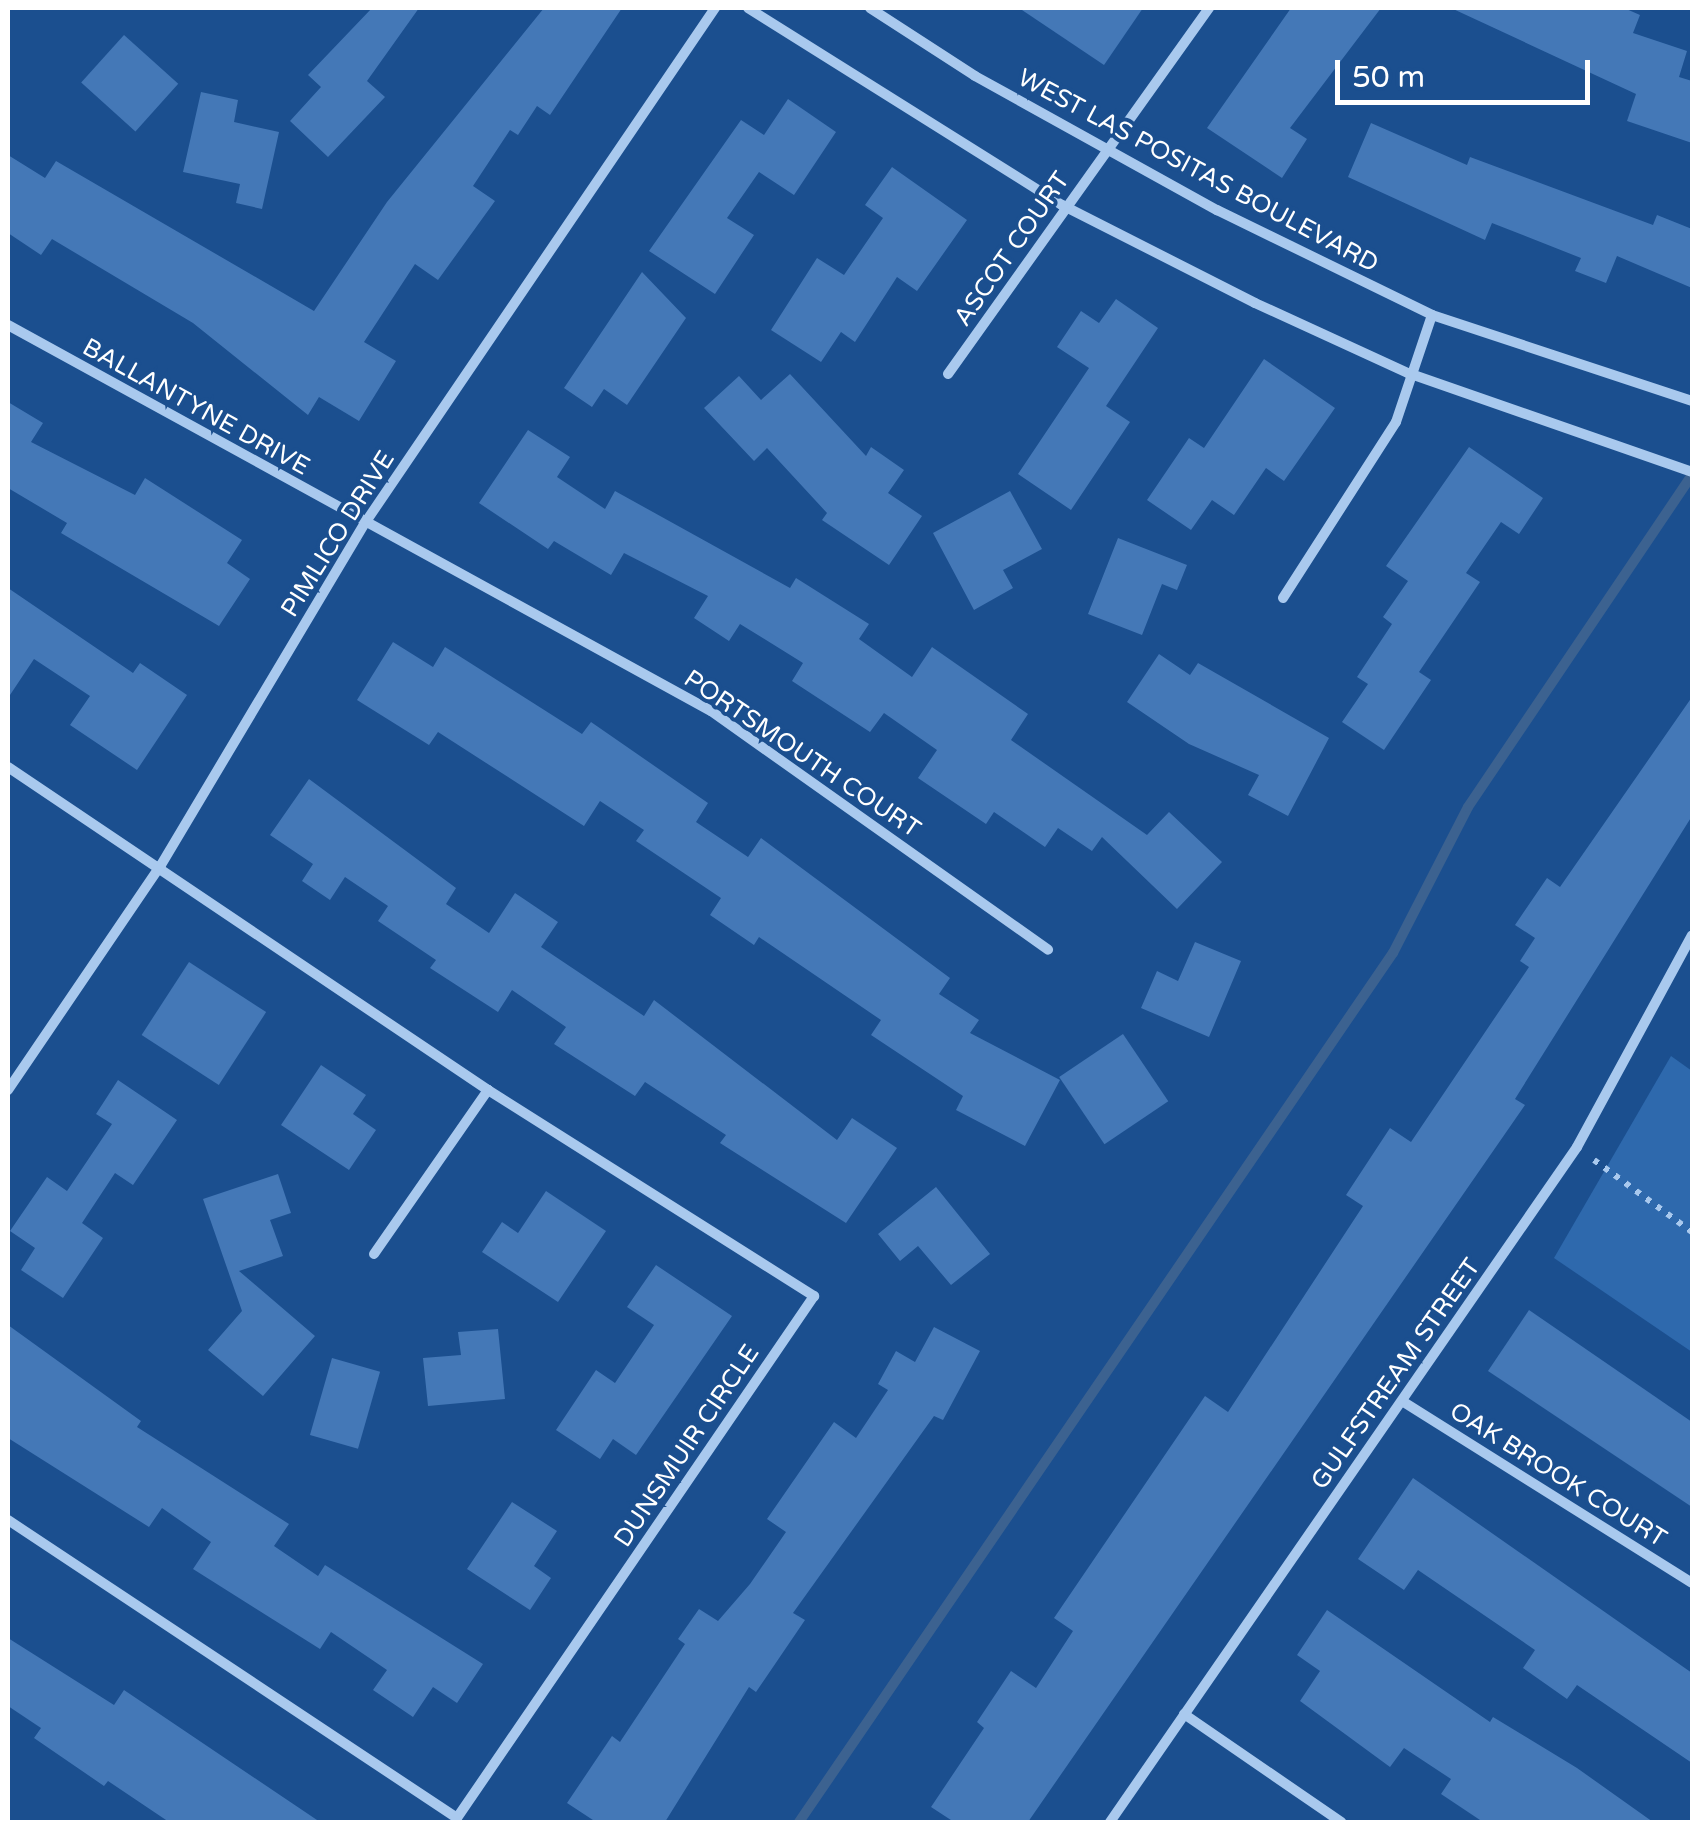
<!DOCTYPE html>
<style>
body{margin:0}
#map{position:relative;width:1700px;height:1830px;overflow:hidden;background:#1b4f8f;font-family:"Varela Round",sans-serif}
div>[style]{position:absolute}
.green>*{inset:0;background:#2e69ad}
.stream>*{height:10px;margin:-5px;padding:0 5px;transform-origin:5px;border-radius:5px;background:#3c6290}
.building>*{inset:0;background:#4478b7;transform-origin:0 0}
.path>*{height:6px;margin-top:-3px;transform-origin:0;background:repeating-linear-gradient(90deg,#a9c9ee 0 5px,transparent 0 13px)}
.minor>*{height:10px;margin:-5px;padding:0 5px;transform-origin:5px;border-radius:5px;background:#a9c9ee}
span{translate:-50% -50%;white-space:nowrap;text-align:center;line-height:1.15;-webkit-text-stroke:8px #1b4f8f;paint-order:stroke}
.street-label{font-size:25px;color:#fff}
.frame{position:absolute;inset:0;border:10px solid #fff;pointer-events:none}
.scale{position:absolute;left:1335px;top:60px;width:255px;height:45px;box-sizing:border-box;border:5px solid #fff;border-top:0;padding-left:12px;font-size:30px;line-height:35px;white-space:nowrap;color:#fff;-webkit-text-stroke:8px #1b4f8f;paint-order:stroke}
</style>
<div id="map">
<div class="green">
<i style="clip-path:polygon(1671px 1056px,1692px 1071px,1692px 1352px,1554px 1258px)"></i>
</div>
<div class="stream">
<i style="left:799px;top:1822px;width:1053px;rotate:-55.65deg"></i>
<i style="left:1393px;top:953px;width:164px;rotate:-62.8deg"></i>
<i style="left:1468px;top:807px;width:400px;rotate:-56deg"></i>
</div>
<div class="building">
<i style="clip-path:polygon(372px 8px,419px 8px,367px 81px,385px 97px,328px 157px,290px 121px,321px 87px,308px 75px)"></i>
<i style="clip-path:polygon(544px 8px,622px 8px,550px 115px,537px 106px,518px 135px,510px 130px,473px 186px,495px 201px,438px 280px,415px 264px,364px 342px,396px 361px,359px 421px,319px 397px,308px 415px,193px 323px,52px 239px,41px 255px,8px 233px,8px 155px,45px 178px,56px 161px,314px 311px,387px 202px)"></i>
<i style="clip-path:polygon(1019px 8px,1143px 8px,1104px 65px)"></i>
<i style="clip-path:polygon(1291px 8px,1381px 8px,1290px 128px,1307px 139px,1282px 178px,1207px 128px)"></i>
<i style="clip-path:polygon(1451px 8px,1624px 8px,1640px 15px,1633px 33px,1687px 51px,1679px 77px,1692px 81px,1692px 143px,1627px 121px,1636px 94px)"></i>
<i style="left:124px;top:35px;width:73px;height:64px;rotate:42deg"></i>
<i style="clip-path:polygon(201px 92px,238px 100px,234px 122px,279px 132px,262px 209px,236px 203px,240px 184px,183px 172px)"></i>
<i style="clip-path:polygon(788px 99px,836px 132px,794px 195px,759px 172px,727px 218px,754px 235px,715px 294px,649px 251px,741px 120px,764px 135px)"></i>
<i style="clip-path:polygon(1371px 123px,1467px 165px,1470px 157px,1653px 225px,1657px 215px,1692px 229px,1692px 288px,1617px 256px,1606px 283px,1575px 271px,1581px 258px,1492px 223px,1485px 240px,1348px 177px)"></i>
<i style="clip-path:polygon(892px 167px,967px 220px,917px 291px,897px 277px,855px 342px,841px 332px,821px 362px,771px 330px,817px 258px,844px 275px,883px 218px,865px 205px)"></i>
<i style="clip-path:polygon(642px 272px,686px 318px,627px 405px,604px 389px,592px 407px,564px 388px)"></i>
<i style="clip-path:polygon(1116px 299px,1158px 328px,1106px 406px,1130px 422px,1071px 510px,1018px 474px,1089px 368px,1057px 347px,1081px 311px,1099px 323px)"></i>
<i style="clip-path:polygon(1264px 359px,1335px 408px,1284px 481px,1266px 468px,1234px 515px,1212px 500px,1191px 530px,1147px 500px,1189px 438px,1204px 448px)"></i>
<i style="clip-path:polygon(790px 374px,866px 456px,871px 447px,904px 470px,888px 493px,922px 516px,889px 565px,822px 520px,827px 513px,767px 448px,754px 461px,704px 408px,739px 376px,761px 400px)"></i>
<i style="clip-path:polygon(8px 402px,43px 423px,31px 442px,135px 495px,145px 478px,242px 540px,227px 563px,250px 579px,219px 626px,61px 533px,67px 523px,8px 488px)"></i>
<i style="clip-path:polygon(528px 430px,570px 457px,557px 477px,605px 509px,615px 491px,790px 588px,796px 578px,869px 624px,859px 639px,912px 677px,932px 647px,1028px 714px,1011px 740px,1147px 835px,1169px 812px,1222px 862px,1177px 909px,1102px 837px,1092px 851px,1058px 828px,1045px 847px,994px 812px,986px 824px,918px 778px,937px 750px,884px 713px,870px 732px,792px 681px,803px 663px,740px 624px,729px 641px,694px 618px,708px 596px,624px 553px,611px 575px,554px 541px,548px 549px,479px 503px)"></i>
<i style="clip-path:polygon(1469px 447px,1543px 498px,1519px 534px,1501px 522px,1466px 573px,1480px 582px,1419px 672px,1431px 680px,1384px 750px,1342px 722px,1368px 684px,1357px 677px,1392px 624px,1383px 617px,1408px 581px,1386px 566px)"></i>
<i style="clip-path:polygon(1010px 491px,1042px 549px,1003px 570px,1013px 588px,974px 610px,933px 533px)"></i>
<i style="clip-path:polygon(1118px 538px,1187px 565px,1177px 590px,1162px 584px,1142px 635px,1088px 614px)"></i>
<i style="clip-path:polygon(8px 588px,133px 673px,140px 663px,187px 695px,137px 770px,70px 725px,90px 696px,34px 659px,8px 698px)"></i>
<i style="clip-path:polygon(393px 642px,433px 667px,445px 647px,582px 734px,591px 722px,708px 803px,696px 822px,748px 857px,761px 838px,950px 978px,939px 994px,979px 1020px,970px 1033px,1060px 1080px,1025px 1146px,956px 1110px,963px 1096px,871px 1035px,881px 1020px,759px 937px,754px 945px,710px 915px,721px 898px,636px 841px,644px 830px,600px 801px,584px 826px,438px 732px,429px 745px,357px 700px)"></i>
<i style="clip-path:polygon(1159px 654px,1190px 675px,1198px 663px,1329px 738px,1288px 816px,1248px 795px,1259px 775px,1189px 744px,1127px 702px)"></i>
<i style="clip-path:polygon(1692px 697px,1692px 816px,1515px 1099px,1525px 1105px,1028px 1822px,954px 1822px,931px 1807px,984px 1728px,977px 1722px,1011px 1671px,1036px 1688px,1073px 1631px,1054px 1618px,1205px 1396px,1228px 1412px,1363px 1206px,1346px 1195px,1390px 1128px,1411px 1142px,1529px 967px,1520px 961px,1535px 938px,1515px 925px,1547px 878px,1560px 887px)"></i>
<i style="clip-path:polygon(309px 779px,456px 888px,446px 904px,489px 933px,515px 893px,558px 922px,541px 947px,644px 1016px,654px 1000px,837px 1140px,852px 1118px,897px 1148px,846px 1223px,720px 1143px,726px 1135px,645px 1082px,635px 1096px,554px 1044px,566px 1027px,512px 990px,498px 1012px,430px 968px,436px 960px,378px 921px,388px 906px,345px 877px,330px 900px,302px 881px,313px 864px,270px 835px)"></i>
<i style="clip-path:polygon(1195px 942px,1241px 961px,1209px 1037px,1141px 1008px,1157px 971px,1178px 981px)"></i>
<i style="left:189px;top:962px;width:92px;height:87px;rotate:33deg"></i>
<i style="left:1123px;top:1034px;width:81px;height:77px;rotate:56deg"></i>
<i style="clip-path:polygon(321px 1065px,366px 1095px,353px 1114px,376px 1130px,349px 1170px,281px 1125px)"></i>
<i style="clip-path:polygon(118px 1080px,177px 1120px,133px 1185px,115px 1173px,82px 1223px,103px 1238px,63px 1298px,21px 1270px,35px 1248px,10px 1231px,47px 1177px,67px 1191px,112px 1124px,96px 1114px)"></i>
<i style="clip-path:polygon(278px 1174px,291px 1213px,270px 1220px,283px 1256px,239px 1271px,315px 1336px,263px 1396px,208px 1350px,242px 1311px,203px 1199px)"></i>
<i style="clip-path:polygon(936px 1187px,990px 1254px,951px 1285px,918px 1246px,900px 1261px,878px 1234px)"></i>
<i style="clip-path:polygon(546px 1191px,606px 1231px,558px 1302px,482px 1252px,502px 1222px,518px 1233px)"></i>
<i style="clip-path:polygon(656px 1265px,732px 1316px,636px 1455px,613px 1439px,600px 1459px,556px 1430px,596px 1370px,615px 1383px,654px 1325px,627px 1307px)"></i>
<i style="clip-path:polygon(1529px 1310px,1692px 1422px,1692px 1507px,1488px 1371px)"></i>
<i style="clip-path:polygon(8px 1325px,141px 1421px,137px 1427px,289px 1524px,274px 1546px,318px 1576px,325px 1565px,483px 1664px,457px 1703px,433px 1687px,413px 1717px,373px 1690px,387px 1670px,331px 1632px,320px 1649px,193px 1569px,211px 1542px,162px 1508px,149px 1527px,8px 1438px)"></i>
<i style="clip-path:polygon(934px 1327px,980px 1351px,943px 1420px,934px 1416px,793px 1613px,805px 1620px,756px 1692px,749px 1687px,665px 1822px,596px 1822px,567px 1803px,612px 1736px,620px 1742px,685px 1644px,678px 1639px,699px 1609px,718px 1621px,750px 1584px,786px 1532px,767px 1519px,834px 1422px,856px 1438px,888px 1390px,878px 1384px,896px 1351px,915px 1362px)"></i>
<i style="clip-path:polygon(498px 1329px,505px 1399px,428px 1406px,423px 1358px,461px 1355px,458px 1332px)"></i>
<i style="left:332px;top:1358px;width:50px;height:80px;rotate:16deg"></i>
<i style="clip-path:polygon(1413px 1478px,1692px 1673px,1692px 1763px,1577px 1685px,1567px 1699px,1523px 1668px,1535px 1650px,1418px 1570px,1404px 1590px,1358px 1559px)"></i>
<i style="clip-path:polygon(512px 1502px,557px 1531px,534px 1566px,551px 1578px,530px 1610px,467px 1569px)"></i>
<i style="clip-path:polygon(1327px 1610px,1490px 1722px,1493px 1717px,1577px 1768px,1653px 1822px,1483px 1822px,1441px 1794px,1451px 1779px,1404px 1748px,1390px 1767px,1300px 1701px,1320px 1671px,1297px 1655px)"></i>
<i style="clip-path:polygon(8px 1638px,114px 1705px,124px 1690px,320px 1822px,169px 1822px,108px 1781px,104px 1786px,34px 1738px,41px 1728px,8px 1706px)"></i>
</div>
<div class="path">
<i style="left:1594px;top:1160px;width:122px;rotate:36.3deg"></i>
</div>
<div class="minor">
<i style="left:748px;top:8px;width:371px;rotate:32.1deg"></i>
<i style="left:1062px;top:205px;width:216px;rotate:26.9deg"></i>
<i style="left:1255px;top:303px;width:168px;rotate:24.6deg"></i>
<i style="left:1408px;top:373px;width:301px;rotate:19.2deg"></i>
<i style="left:870px;top:8px;width:125px;rotate:32.9deg"></i>
<i style="left:975px;top:76px;width:277px;rotate:29deg"></i>
<i style="left:1217px;top:210px;width:239px;rotate:26deg"></i>
<i style="left:1432px;top:315px;width:274px;rotate:18.3deg"></i>
<i style="left:8px;top:325px;width:802px;rotate:28.77deg"></i>
<i style="left:711px;top:711px;width:413px;rotate:35.3deg"></i>
<i style="left:948px;top:374px;width:450px;rotate:-54.5deg"></i>
<i style="left:1283px;top:598px;width:209px;rotate:-57.3deg"></i>
<i style="left:1396px;top:422px;width:113px;rotate:-71.4deg"></i>
<i style="left:8px;top:767px;width:579px;rotate:33.94deg"></i>
<i style="left:488px;top:1090px;width:386px;rotate:32.3deg"></i>
<i style="left:814px;top:1296px;width:632px;rotate:124.37deg"></i>
<i style="left:457px;top:1818px;width:539px;rotate:-146.43deg"></i>
<i style="left:8px;top:1090px;width:272px;rotate:-55.8deg"></i>
<i style="left:161px;top:865px;width:398px;rotate:-59.2deg"></i>
<i style="left:365px;top:523px;width:623px;rotate:-55.8deg"></i>
<i style="left:374px;top:1254px;width:200px;rotate:-55.2deg"></i>
<i style="left:1402px;top:1401px;width:342px;rotate:32.1deg"></i>
<i style="left:1184px;top:1714px;width:191px;rotate:34.5deg"></i>
<i style="left:1110px;top:1822px;width:821px;rotate:-55.32deg"></i>
<i style="left:1577px;top:1147px;width:241px;rotate:-61.5deg"></i>
</div>
<div class="street-label">
<span style="left:1198px;top:171px;rotate:28deg">WEST LAS POSITAS BOULEVARD</span>
<span style="left:1012px;top:249px;rotate:-55deg">ASCOT COURT</span>
<span style="left:196px;top:407px;rotate:29deg">BALLANTYNE DRIVE</span>
<span style="left:338px;top:534px;rotate:-58deg">PIMLICO DRIVE</span>
<span style="left:802px;top:754px;rotate:34deg">PORTSMOUTH COURT</span>
<span style="left:1396px;top:1374px;rotate:-55deg">GULFSTREAM STREET</span>
<span style="left:687px;top:1446px;rotate:-56deg">DUNSMUIR CIRCLE</span>
<span style="left:1558px;top:1475px;rotate:32deg">OAK BROOK COURT</span>
</div>
<div class="frame"></div>
<div class="scale">50 m</div>
</div>
